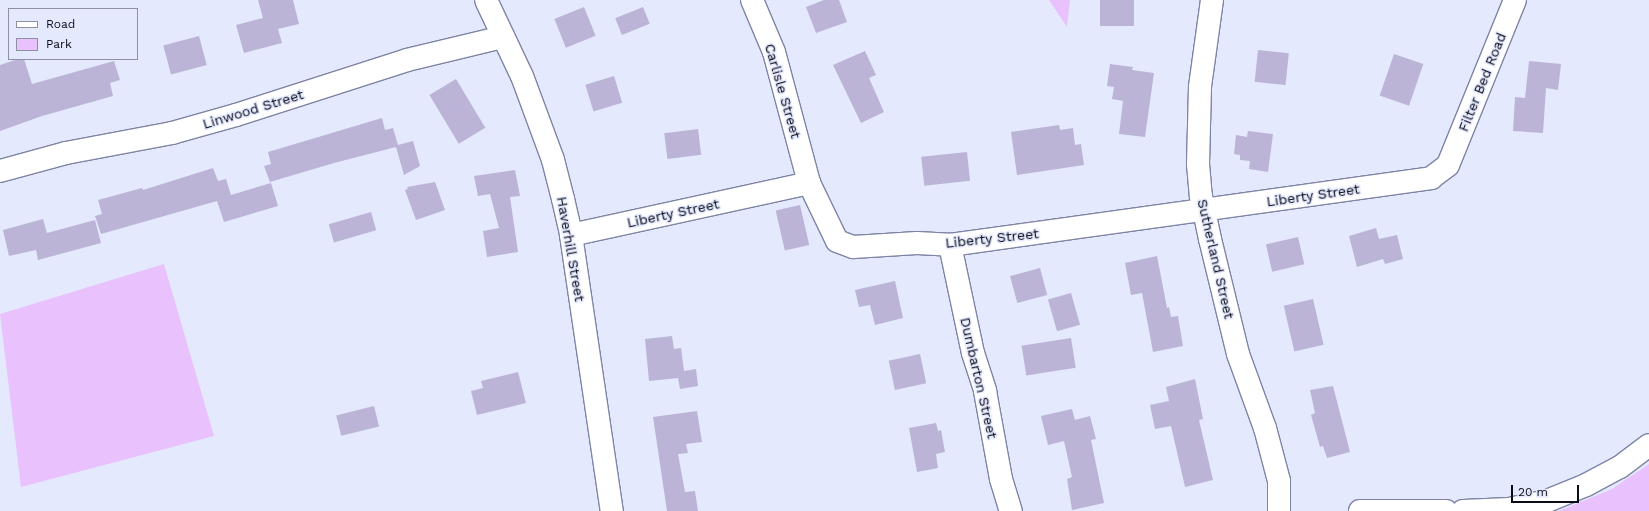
<!DOCTYPE html>
<style>
body{margin:0}
#map{position:relative;width:1649px;height:511px;overflow:hidden;background:#e4e9fe;font-family:"Work Sans",sans-serif}
div>[style]{position:absolute}
.green>*{inset:0;background:#e9c2fd}
.building>*{inset:0;background:#bbb4d6;transform-origin:0 0}
.roads{filter:drop-shadow(1px 0 #7e84a4) drop-shadow(-1px 0 #7e84a4) drop-shadow(0 1px #7e84a4) drop-shadow(0 -1px #7e84a4)}
.street>*{height:22px;margin:-11px;padding:0 11px;transform-origin:11px;border-radius:11px;background:#fff}
.secondary>*{height:22px;margin:-11px;padding:0 11px;transform-origin:11px;border-radius:11px;background:#fff}
span{translate:-50% -50%;white-space:nowrap;text-align:center;line-height:1.15;-webkit-text-stroke:3px #e4e9fe;paint-order:stroke}
.street-label{font-size:14px;color:#0a0c17}
.legend{position:absolute;left:8px;top:8px;width:130px;height:52px;box-sizing:border-box;background:#e4e9fe;border:1px solid #8d91a2;margin:0;padding:5px 7px;list-style:none;font-size:12px;color:#0a0c17}
.legend li{display:flex;align-items:center;gap:8px;height:20px}
.legend b{width:20px;border:1px solid #8d91a2}
.scale{position:absolute;left:1511px;top:485px;width:68px;height:18px;box-sizing:border-box;border:2px solid #0a0c17;border-top:0;padding-left:5px;font-size:12px;line-height:14px;white-space:nowrap;color:#0a0c17;-webkit-text-stroke:3px #e4e9fe;paint-order:stroke}
</style>
<div id="map">
<div class="green">
<i style="clip-path:polygon(1049px 0,1070px 0,1067px 27px)"></i>
<i style="clip-path:polygon(164px 264px,214px 436px,21px 487px,0 314px)"></i>
<i style="clip-path:polygon(1649px 464px,1649px 511px,1559px 511px,1612px 489px)"></i>
</div>
<div class="building">
<i style="clip-path:polygon(258px 0,293px 0,299px 24px,278px 29px,282px 43px,244px 53px,236px 25px,263px 18px)"></i>
<i style="clip-path:polygon(824px 0,839px 0,847px 22px,816px 33px,806px 7px)"></i>
<i style="left:1100px;top:0;width:34px;height:26px"></i>
<i style="left:584px;top:7px;width:31px;height:32px;rotate:68deg"></i>
<i style="left:643px;top:7px;width:18px;height:30px;rotate:68deg"></i>
<i style="left:199px;top:36px;width:30px;height:37px;rotate:75deg"></i>
<i style="left:1258px;top:50px;width:31px;height:32px;rotate:6deg"></i>
<i style="clip-path:polygon(865px 51px,876px 75px,869px 78px,884px 112px,861px 123px,833px 65px)"></i>
<i style="left:1394px;top:54px;width:31px;height:44px;rotate:19deg"></i>
<i style="clip-path:polygon(18px 59px,24px 59px,32px 84px,114px 61px,120px 80px,110px 83px,113px 96px,42px 116px,0 131px,0 65px)"></i>
<i style="clip-path:polygon(1529px 61px,1561px 64px,1558px 90px,1546px 88px,1543px 133px,1513px 131px,1515px 97px,1525px 98px)"></i>
<i style="clip-path:polygon(1110px 64px,1133px 67px,1132px 70px,1154px 73px,1145px 137px,1119px 134px,1123px 101px,1112px 99px,1114px 87px,1107px 86px)"></i>
<i style="left:614px;top:76px;width:28px;height:30px;rotate:73deg"></i>
<i style="left:456px;top:79px;width:57px;height:31px;rotate:59deg"></i>
<i style="clip-path:polygon(382px 118px,385px 130px,393px 128px,398px 145px,413px 141px,420px 166px,404px 175px,396px 147px,334px 163px,270px 182px,264px 166px,271px 164px,268px 152px)"></i>
<i style="clip-path:polygon(1059px 125px,1060px 130px,1073px 128px,1075px 145px,1081px 144px,1084px 165px,1017px 175px,1011px 132px)"></i>
<i style="left:698px;top:129px;width:26px;height:34px;rotate:83deg"></i>
<i style="clip-path:polygon(1248px 131px,1273px 134px,1268px 172px,1249px 169px,1250px 161px,1240px 160px,1240px 155px,1234px 154px,1236px 135px,1247px 137px)"></i>
<i style="left:967px;top:152px;width:29px;height:46px;rotate:84deg"></i>
<i style="clip-path:polygon(213px 168px,218px 181px,226px 179px,231px 195px,271px 183px,278px 206px,224px 222px,217px 201px,101px 234px,95px 216px,102px 214px,98px 200px,142px 188px,143px 190px)"></i>
<i style="clip-path:polygon(515px 170px,520px 196px,510px 197px,518px 252px,487px 257px,483px 231px,499px 228px,490px 194px,478px 196px,474px 176px)"></i>
<i style="clip-path:polygon(435px 182px,445px 210px,416px 220px,405px 190px,408px 189px,407px 187px)"></i>
<i style="left:800px;top:205px;width:41px;height:25px;rotate:77deg"></i>
<i style="left:371px;top:212px;width:19px;height:44px;rotate:74deg"></i>
<i style="clip-path:polygon(43px 219px,47px 233px,95px 220px,101px 243px,38px 260px,36px 250px,9px 256px,3px 230px)"></i>
<i style="clip-path:polygon(1376px 228px,1379px 239px,1397px 235px,1403px 259px,1385px 264px,1383px 259px,1357px 267px,1349px 236px)"></i>
<i style="left:1298px;top:237px;width:28px;height:33px;rotate:77deg"></i>
<i style="clip-path:polygon(1157px 256px,1167px 308px,1169px 307px,1171px 317px,1178px 316px,1183px 346px,1153px 352px,1142px 293px,1131px 295px,1125px 263px)"></i>
<i style="left:1040px;top:268px;width:28px;height:31px;rotate:75deg"></i>
<i style="clip-path:polygon(895px 281px,903px 318px,875px 325px,870px 305px,859px 307px,855px 290px)"></i>
<i style="left:1071px;top:293px;width:33px;height:24px;rotate:74deg"></i>
<i style="left:1313px;top:299px;width:47px;height:30px;rotate:77deg"></i>
<i style="clip-path:polygon(672px 336px,674px 349px,681px 348px,684px 371px,696px 369px,698px 386px,680px 389px,678px 378px,649px 381px,645px 339px)"></i>
<i style="left:1071px;top:338px;width:30px;height:50px;rotate:81deg"></i>
<i style="left:920px;top:354px;width:30px;height:32px;rotate:78deg"></i>
<i style="clip-path:polygon(518px 372px,526px 403px,477px 415px,471px 391px,483px 388px,481px 381px)"></i>
<i style="clip-path:polygon(1195px 379px,1203px 419px,1199px 420px,1213px 480px,1185px 487px,1171px 426px,1155px 429px,1150px 405px,1169px 401px,1166px 387px)"></i>
<i style="clip-path:polygon(1333px 386px,1350px 452px,1327px 458px,1323px 446px,1320px 447px,1311px 415px,1315px 413px,1310px 390px)"></i>
<i style="left:374px;top:406px;width:21px;height:39px;rotate:76deg"></i>
<i style="clip-path:polygon(1072px 409px,1075px 420px,1090px 416px,1096px 439px,1091px 440px,1104px 503px,1072px 510px,1067px 479px,1072px 477px,1064px 441px,1048px 445px,1041px 416px)"></i>
<i style="clip-path:polygon(697px 411px,702px 442px,686px 444px,688px 453px,678px 454px,685px 492px,695px 491px,698px 511px,667px 511px,653px 417px)"></i>
<i style="clip-path:polygon(936px 423px,938px 431px,941px 430px,945px 452px,936px 454px,938px 468px,917px 472px,909px 428px)"></i>
</div>
<div class="roads">
<div class="street">
<i style="left:752px;top:0;width:56px;rotate:67.1deg"></i>
<i style="left:774px;top:52px;width:136px;rotate:75deg"></i>
<i style="left:1212px;top:0;width:88px;rotate:97.9deg"></i>
<i style="left:1200px;top:87px;width:77px;rotate:91.5deg"></i>
<i style="left:1198px;top:164px;width:32px;rotate:85deg"></i>
<i style="left:1201px;top:196px;width:44px;rotate:78.2deg"></i>
<i style="left:1210px;top:239px;width:118px;rotate:76.3deg"></i>
<i style="left:1238px;top:354px;width:79px;rotate:70deg"></i>
<i style="left:1265px;top:428px;width:55px;rotate:75.2deg"></i>
<i style="left:1279px;top:481px;width:30px;rotate:90deg"></i>
<i style="left:0;top:171px;width:68px;rotate:-15.3deg"></i>
<i style="left:66px;top:153px;width:108px;rotate:-10.7deg"></i>
<i style="left:172px;top:133px;width:66px;rotate:-15.7deg"></i>
<i style="left:236px;top:115px;width:180px;rotate:-17.8deg"></i>
<i style="left:407px;top:60px;width:99px;rotate:-13.5deg"></i>
<i style="left:571px;top:235px;width:244px;rotate:-12.3deg"></i>
<i style="left:809px;top:183px;width:64px;rotate:64.2deg"></i>
<i style="left:837px;top:241px;width:17px;rotate:21deg"></i>
<i style="left:853px;top:247px;width:64px;rotate:-3.6deg"></i>
<i style="left:917px;top:243px;width:33px;rotate:3deg"></i>
<i style="left:950px;top:245px;width:486px;rotate:-7.9deg"></i>
<i style="left:1431px;top:178px;width:21px;rotate:-37deg"></i>
<i style="left:1448px;top:165px;width:178px;rotate:-67.9deg"></i>
<i style="left:950px;top:245px;width:110px;rotate:78deg"></i>
<i style="left:973px;top:353px;width:40px;rotate:72deg"></i>
<i style="left:985px;top:391px;width:89px;rotate:79.7deg"></i>
<i style="left:1001px;top:479px;width:34px;rotate:73deg"></i>
<i style="left:1360px;top:511px;width:86px"></i>
<i style="left:1463px;top:511px;width:46px;rotate:-2.5deg"></i>
<i style="left:1509px;top:509px;width:39px;rotate:-12deg"></i>
<i style="left:1547px;top:501px;width:42px;rotate:-22.3deg"></i>
<i style="left:1586px;top:485px;width:38px;rotate:-28deg"></i>
<i style="left:1620px;top:467px;width:36px;rotate:-37deg"></i>
</div>
<div class="secondary">
<i style="left:486px;top:0;width:84px;rotate:64.7deg"></i>
<i style="left:522px;top:76px;width:90px;rotate:69.7deg"></i>
<i style="left:553px;top:160px;width:40px;rotate:75.6deg"></i>
<i style="left:563px;top:199px;width:37px;rotate:77deg"></i>
<i style="left:571px;top:235px;width:279px;rotate:81.6deg"></i>
</div>
</div>
<div class="street-label">
<span style="left:1482px;top:82px;rotate:-68deg">Filter Bed Road</span>
<span style="left:783px;top:91px;rotate:74deg">Carlisle Street</span>
<span style="left:253px;top:109px;rotate:-17deg">Linwood Street</span>
<span style="left:1313px;top:195px;rotate:-8deg">Liberty Street</span>
<span style="left:673px;top:213px;rotate:-12deg">Liberty Street</span>
<span style="left:992px;top:238px;rotate:-6deg">Liberty Street</span>
<span style="left:571px;top:249px;rotate:80deg">Haverhill Street</span>
<span style="left:1216px;top:259px;rotate:77deg">Sutherland Street</span>
<span style="left:979px;top:378px;rotate:77deg">Dumbarton Street</span>
</div>
<ul class="legend">
<li><b style="height:5px;background:#fff"></b>Road</li>
<li><b style="height:11px;background:#e9c2fd"></b>Park</li>
</ul>
<div class="scale">20 m</div>
</div>
